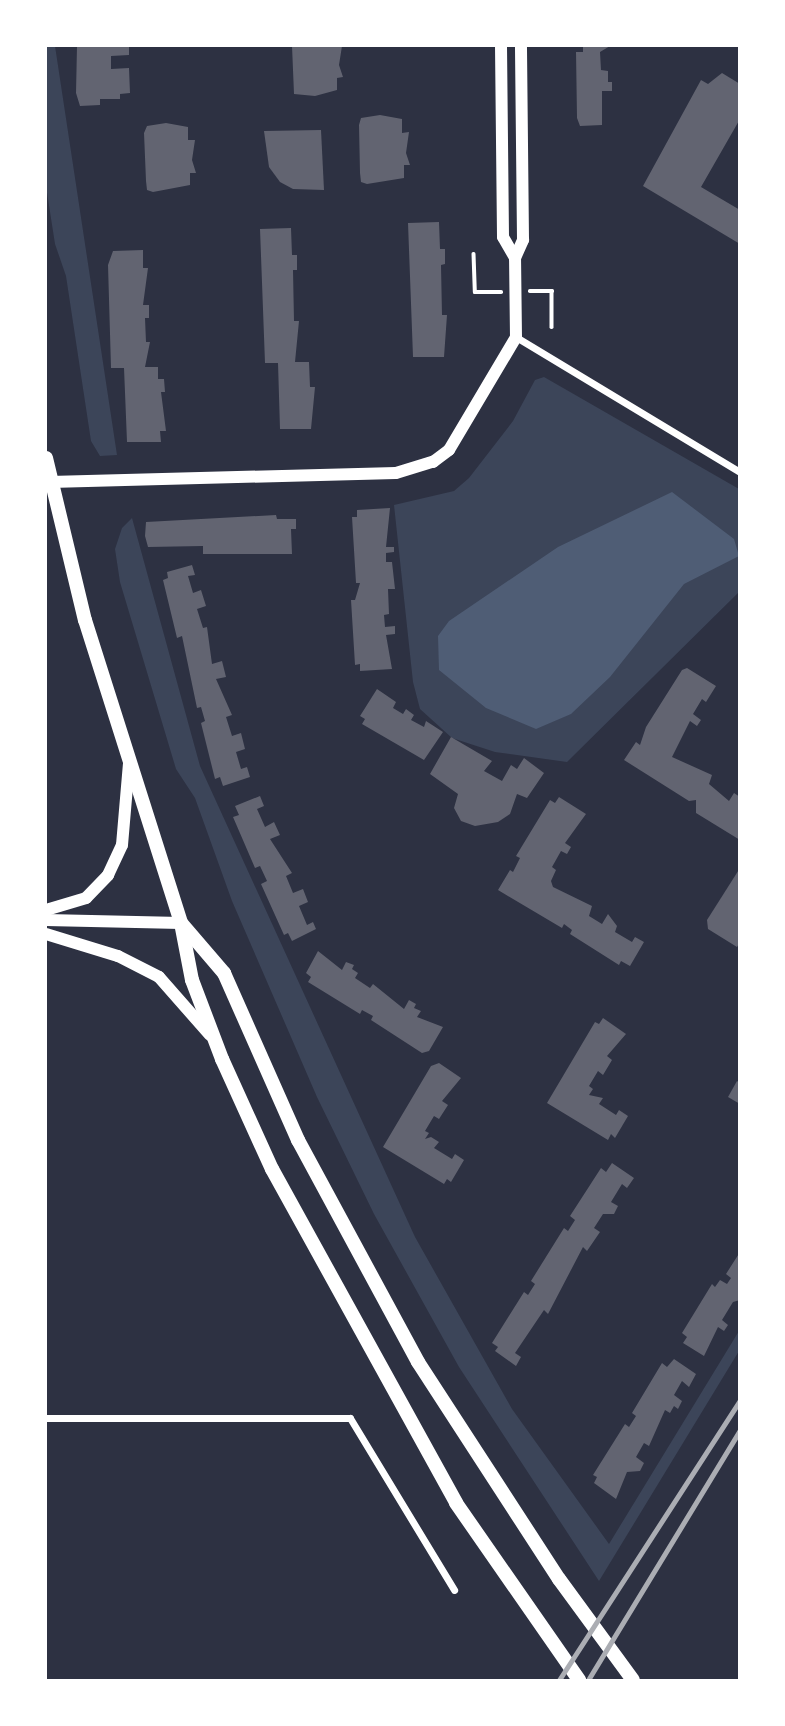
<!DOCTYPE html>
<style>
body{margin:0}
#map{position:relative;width:785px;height:1726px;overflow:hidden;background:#2d3142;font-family:Quicksand,sans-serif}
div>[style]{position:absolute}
.green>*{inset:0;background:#3c4559}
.water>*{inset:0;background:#4f5d75}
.building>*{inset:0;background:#626471}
.path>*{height:3.5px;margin:-1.75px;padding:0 1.75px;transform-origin:1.75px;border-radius:1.75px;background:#fff}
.minor>*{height:7px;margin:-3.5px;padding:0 3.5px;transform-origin:3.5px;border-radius:3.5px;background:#fff}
.tertiary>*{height:12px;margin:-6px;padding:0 6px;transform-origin:6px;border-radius:6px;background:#fff}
.secondary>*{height:14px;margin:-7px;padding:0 7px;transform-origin:7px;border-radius:7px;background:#fff}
.rail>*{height:5px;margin:-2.5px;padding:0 2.5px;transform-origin:2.5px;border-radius:2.5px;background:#abadb3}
span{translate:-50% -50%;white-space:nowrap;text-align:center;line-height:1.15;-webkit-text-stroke:5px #fff;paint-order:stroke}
.frame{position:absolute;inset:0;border:47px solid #fff;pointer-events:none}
</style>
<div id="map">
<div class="green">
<i style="clip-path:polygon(46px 46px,55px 46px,117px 455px,100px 456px,91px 441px,66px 276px,55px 244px,46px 186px)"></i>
<i style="clip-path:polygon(544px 377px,739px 489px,739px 592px,567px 762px,495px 752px,452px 738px,420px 709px,413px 682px,394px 505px,454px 491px,469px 478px,513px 421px,535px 380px)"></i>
<i style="clip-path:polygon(132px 518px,200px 766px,415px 1237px,512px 1409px,609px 1544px,739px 1331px,739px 1351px,599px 1581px,459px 1367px,374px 1214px,317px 1097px,232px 901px,195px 798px,176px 769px,120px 582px,115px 549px,122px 528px)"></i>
</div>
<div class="water">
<i style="clip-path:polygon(672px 492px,734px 539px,739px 556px,684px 584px,610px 677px,571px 714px,536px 729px,486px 708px,439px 670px,438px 636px,449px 621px,558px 547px)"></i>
</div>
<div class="building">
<i style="clip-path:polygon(77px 46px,129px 46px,129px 55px,111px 56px,111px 69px,129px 68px,130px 93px,120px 94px,120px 99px,100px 99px,100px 105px,80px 106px,76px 93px)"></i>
<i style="clip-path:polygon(292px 46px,342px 46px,339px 65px,343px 77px,337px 78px,337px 90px,315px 96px,294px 94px)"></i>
<i style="clip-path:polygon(583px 46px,610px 46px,600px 52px,601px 70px,608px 71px,608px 82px,612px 82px,612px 91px,602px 91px,602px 125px,580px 126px,577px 118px,576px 52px,583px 52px)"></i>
<i style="clip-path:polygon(722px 73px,740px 84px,740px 119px,701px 187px,740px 210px,740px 244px,643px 186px,701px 80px,708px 84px)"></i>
<i style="clip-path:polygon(380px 115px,402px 119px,402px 133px,409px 132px,406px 153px,410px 165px,404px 165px,404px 178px,367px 184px,361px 182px,360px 173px,359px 125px,361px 118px)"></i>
<i style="clip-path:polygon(166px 123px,188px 127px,188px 140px,195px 140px,192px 160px,196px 173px,190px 173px,190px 185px,153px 192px,147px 190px,146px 181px,144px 133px,147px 126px)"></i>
<i style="clip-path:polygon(321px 130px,324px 190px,293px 189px,280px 182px,269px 167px,264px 131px)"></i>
<i style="clip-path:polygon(439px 222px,440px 249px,445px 249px,445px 264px,441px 265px,442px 315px,447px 315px,444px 357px,413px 357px,408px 223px)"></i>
<i style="clip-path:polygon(291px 228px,292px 255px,297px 255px,297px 270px,293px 270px,294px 321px,299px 321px,295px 362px,309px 362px,310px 387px,315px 387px,311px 429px,280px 429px,278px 363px,265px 363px,260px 229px)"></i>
<i style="clip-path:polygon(143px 250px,143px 268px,148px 268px,143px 305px,149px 305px,149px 318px,145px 318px,146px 342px,150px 342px,145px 367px,158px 367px,158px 379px,164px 379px,165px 392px,161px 392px,166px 431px,160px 431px,161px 442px,127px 442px,124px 368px,111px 368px,108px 265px,113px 251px)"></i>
<i style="clip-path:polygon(390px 508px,386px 547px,394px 547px,394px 552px,386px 553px,386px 562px,392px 562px,395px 589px,388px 589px,389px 614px,384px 615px,385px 627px,395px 626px,395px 634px,386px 635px,392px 669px,360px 671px,360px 664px,355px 665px,351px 600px,355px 600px,360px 583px,356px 583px,352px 517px,357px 517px,357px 510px)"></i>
<i style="clip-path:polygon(276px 515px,277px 519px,296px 519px,296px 529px,291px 529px,292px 554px,203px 554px,203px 546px,148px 547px,145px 536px,146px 522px)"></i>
<i style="clip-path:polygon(192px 565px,195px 575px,188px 576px,193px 593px,201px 590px,206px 606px,197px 609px,203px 628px,207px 627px,212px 664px,222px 661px,226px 677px,216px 679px,232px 715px,226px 717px,232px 736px,241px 733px,245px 749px,236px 752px,241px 769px,247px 767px,250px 777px,223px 786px,220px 777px,215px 779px,201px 723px,205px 721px,201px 707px,197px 708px,182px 636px,177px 638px,163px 580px,168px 578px,167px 572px)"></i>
<i style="clip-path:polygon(687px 668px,716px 686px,706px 702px,702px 699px,693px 714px,701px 720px,697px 726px,690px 721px,672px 757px,712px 775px,709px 784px,729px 801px,734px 793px,740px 797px,740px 840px,696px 813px,696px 800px,689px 801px,624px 760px,636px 742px,640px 745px,646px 727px,682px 670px)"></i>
<i style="clip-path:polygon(377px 689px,396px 702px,393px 708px,403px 714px,406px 709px,414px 715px,411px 720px,424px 727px,426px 721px,443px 732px,424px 760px,362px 724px,365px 719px,360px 716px)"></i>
<i style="clip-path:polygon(451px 737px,492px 761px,484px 771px,502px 781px,511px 765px,517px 769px,524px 758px,544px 773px,527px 798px,517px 794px,510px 814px,498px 822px,475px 826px,461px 821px,454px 808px,458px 794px,430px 774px)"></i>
<i style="clip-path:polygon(260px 796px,264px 806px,257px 809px,265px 827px,274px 822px,280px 835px,270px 839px,292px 873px,286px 876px,293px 893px,303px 889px,308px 902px,299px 906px,307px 925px,313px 922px,316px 929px,292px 941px,288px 933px,284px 935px,261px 884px,267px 881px,260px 866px,255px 868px,233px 817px,239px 815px,235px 806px)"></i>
<i style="clip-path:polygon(559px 797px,586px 814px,565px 843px,571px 847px,567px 854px,561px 851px,552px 867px,556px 870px,551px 881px,553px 887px,592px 906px,589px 916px,602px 924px,608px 914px,617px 926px,615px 932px,632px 942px,635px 937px,644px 942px,630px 966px,621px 961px,619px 965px,570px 934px,572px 930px,564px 924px,562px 928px,498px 890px,510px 870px,513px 872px,520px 858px,516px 856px,550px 800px,555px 803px)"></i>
<i style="clip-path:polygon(740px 868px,740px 942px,737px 947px,708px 929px,707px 920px)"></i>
<i style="clip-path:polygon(318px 951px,342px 970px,346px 962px,354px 965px,352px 969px,358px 973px,355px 978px,370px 988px,373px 984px,404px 1009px,409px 1000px,416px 1004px,414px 1008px,421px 1011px,417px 1017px,443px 1027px,429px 1051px,422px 1053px,371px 1020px,373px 1016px,362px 1010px,360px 1014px,308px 982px,311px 977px,306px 973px)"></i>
<i style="clip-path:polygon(603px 1018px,626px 1034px,607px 1056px,612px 1060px,603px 1075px,598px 1071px,589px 1086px,593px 1089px,589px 1095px,603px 1098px,599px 1104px,616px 1115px,619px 1110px,628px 1116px,615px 1138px,611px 1134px,608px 1140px,547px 1103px,595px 1022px,599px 1024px)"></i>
<i style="clip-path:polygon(439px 1063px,461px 1078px,442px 1101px,448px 1105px,439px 1119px,434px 1116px,425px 1131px,429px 1133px,425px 1139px,431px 1137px,439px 1142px,434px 1148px,452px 1159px,455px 1154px,464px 1160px,451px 1182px,447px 1179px,444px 1184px,383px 1147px,431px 1066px)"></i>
<i style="clip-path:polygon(737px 1081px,740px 1083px,740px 1104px,728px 1097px)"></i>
<i style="clip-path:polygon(612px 1163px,634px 1178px,627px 1188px,622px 1184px,611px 1202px,618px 1206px,614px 1214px,603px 1214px,594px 1228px,600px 1232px,587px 1251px,583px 1247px,548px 1314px,544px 1310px,515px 1353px,521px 1357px,516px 1366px,495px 1351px,498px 1347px,492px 1343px,524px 1292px,528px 1295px,535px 1284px,531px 1281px,564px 1228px,568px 1231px,575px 1220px,570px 1216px,601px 1168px,606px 1172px)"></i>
<i style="clip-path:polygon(740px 1252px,740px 1300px,733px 1302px,722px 1320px,728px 1325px,724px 1331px,718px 1327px,704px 1356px,683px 1343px,687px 1337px,682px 1333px,712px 1284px,715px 1287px,720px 1280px,727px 1284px,731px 1278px,726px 1274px)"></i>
<i style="clip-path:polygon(674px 1359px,696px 1374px,689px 1387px,682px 1381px,674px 1395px,682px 1401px,678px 1409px,674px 1406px,670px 1413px,665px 1410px,649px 1446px,644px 1443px,636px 1457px,644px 1463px,640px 1471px,627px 1472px,616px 1499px,594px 1483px,597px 1477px,593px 1475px,625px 1424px,629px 1427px,636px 1416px,632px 1413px,662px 1363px,667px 1367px)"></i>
</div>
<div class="path">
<i style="left:474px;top:254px;width:38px;rotate:88deg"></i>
<i style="left:475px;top:292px;width:26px"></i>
<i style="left:530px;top:291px;width:22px"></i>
<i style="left:552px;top:291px;width:36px;rotate:90deg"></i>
</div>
<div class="minor">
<i style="left:516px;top:337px;width:262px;rotate:31.1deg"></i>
<i style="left:46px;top:1418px;width:304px"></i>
<i style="left:350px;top:1418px;width:201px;rotate:58.8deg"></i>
</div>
<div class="tertiary">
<i style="left:501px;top:46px;width:191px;rotate:89.4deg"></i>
<i style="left:503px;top:237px;width:24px;rotate:60deg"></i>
<i style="left:50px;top:482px;width:346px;rotate:-1.5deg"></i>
<i style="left:396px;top:473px;width:39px;rotate:-17deg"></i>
<i style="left:433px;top:462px;width:20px;rotate:-37deg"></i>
<i style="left:449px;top:450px;width:131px;rotate:-59.3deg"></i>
<i style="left:516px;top:337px;width:79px;rotate:-90.7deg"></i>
<i style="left:515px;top:258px;width:20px;rotate:-66deg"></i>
<i style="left:523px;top:240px;width:194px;rotate:-90.6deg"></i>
<i style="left:46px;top:910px;width:42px;rotate:-16.7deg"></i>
<i style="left:86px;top:898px;width:32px;rotate:-46deg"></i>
<i style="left:108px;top:875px;width:33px;rotate:-65deg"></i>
<i style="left:122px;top:845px;width:81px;rotate:-85.1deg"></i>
<i style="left:46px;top:920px;width:135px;rotate:1.3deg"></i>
<i style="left:46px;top:934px;width:75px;rotate:17deg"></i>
<i style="left:118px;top:956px;width:46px;rotate:27.1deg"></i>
<i style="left:159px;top:977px;width:77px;rotate:48.7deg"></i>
</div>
<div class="secondary">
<i style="left:46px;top:458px;width:167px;rotate:76.5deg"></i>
<i style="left:85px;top:620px;width:318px;rotate:72.4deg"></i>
<i style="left:181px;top:923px;width:58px;rotate:79.1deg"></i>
<i style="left:192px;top:980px;width:85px;rotate:69.2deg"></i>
<i style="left:222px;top:1059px;width:121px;rotate:65.6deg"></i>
<i style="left:272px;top:1169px;width:381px;rotate:61.1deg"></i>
<i style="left:456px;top:1503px;width:216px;rotate:55.2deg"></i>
<i style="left:182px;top:924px;width:65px;rotate:49.4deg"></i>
<i style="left:224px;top:973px;width:183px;rotate:66.1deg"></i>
<i style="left:298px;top:1140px;width:252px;rotate:61.6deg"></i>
<i style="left:418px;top:1362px;width:259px;rotate:57deg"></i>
<i style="left:559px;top:1579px;width:125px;rotate:53.8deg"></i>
</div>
<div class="rail">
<i style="left:559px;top:1680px;width:333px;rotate:-57.1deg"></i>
<i style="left:588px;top:1680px;width:293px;rotate:-58.7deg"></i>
</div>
<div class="frame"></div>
</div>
